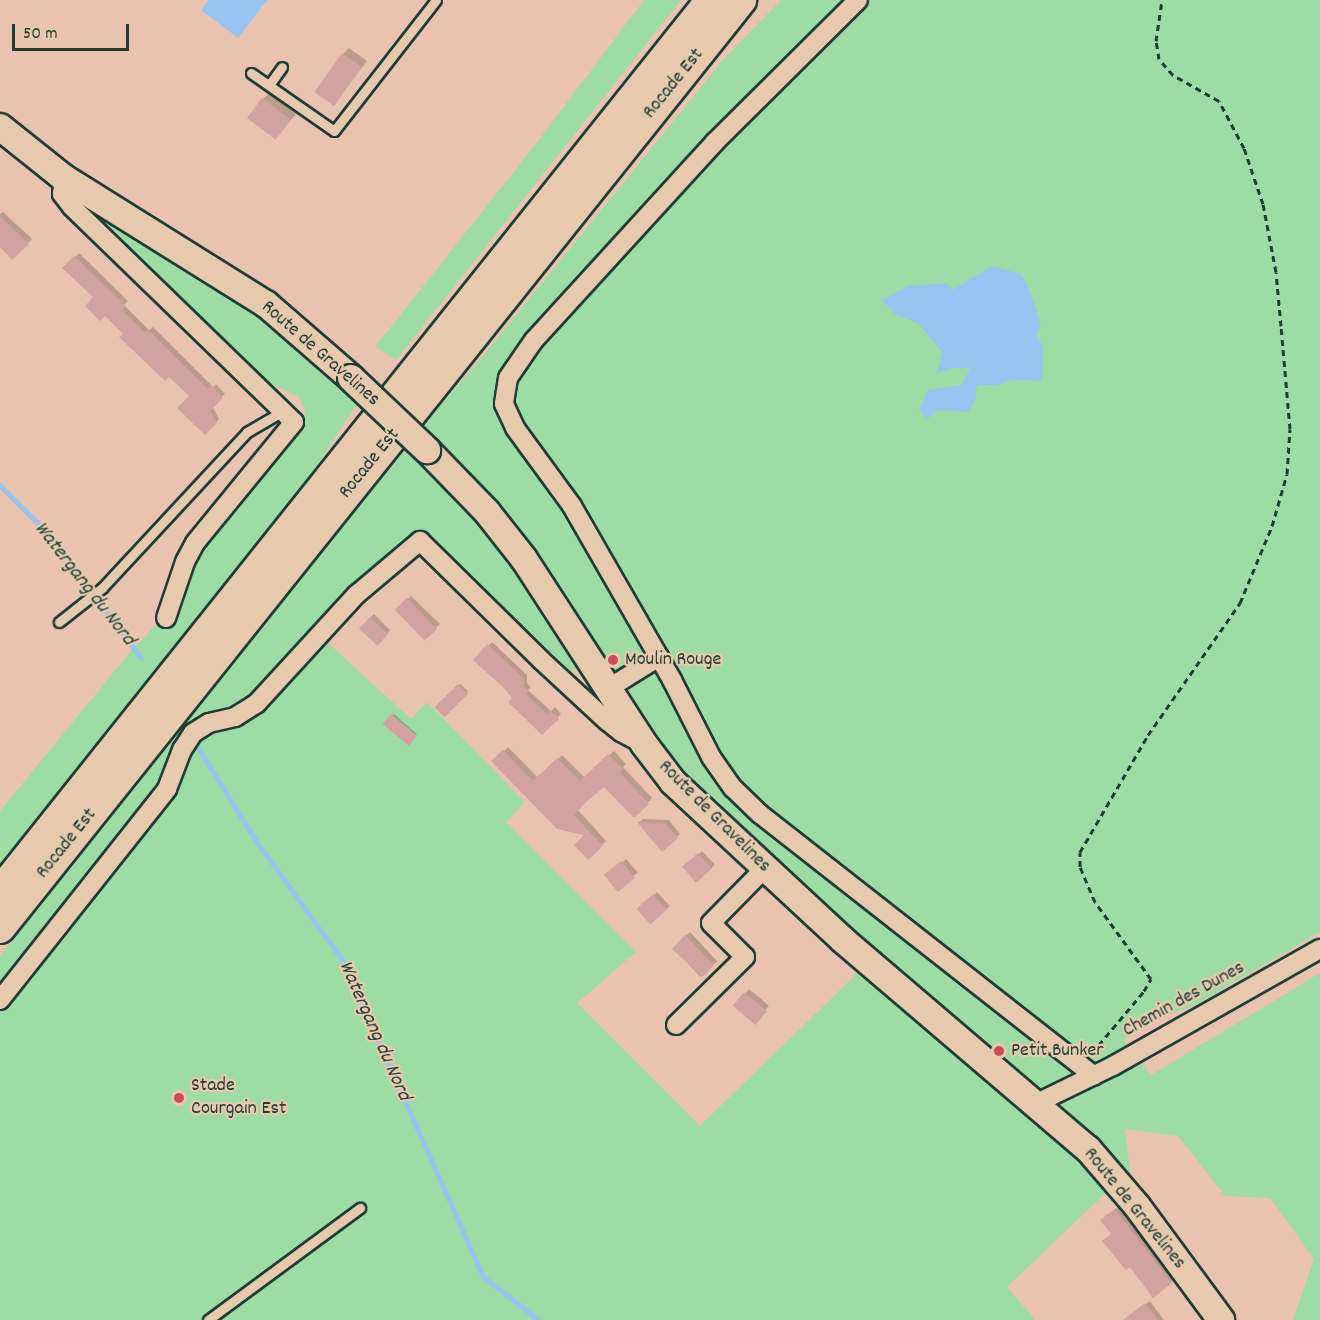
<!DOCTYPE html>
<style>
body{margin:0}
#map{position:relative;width:1320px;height:1320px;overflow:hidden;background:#e9c3af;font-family:Dekko,sans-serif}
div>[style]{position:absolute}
.green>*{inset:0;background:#9ddca4}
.water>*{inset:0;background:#97c4f1}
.shadow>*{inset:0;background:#0003;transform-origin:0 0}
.stream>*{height:4.5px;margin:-2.25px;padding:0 2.25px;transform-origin:2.25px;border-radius:2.25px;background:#97c4f1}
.building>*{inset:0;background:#d1a29f;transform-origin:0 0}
.path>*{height:3px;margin-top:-1.5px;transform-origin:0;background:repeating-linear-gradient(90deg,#1f3d34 0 6px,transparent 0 10.5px)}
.roads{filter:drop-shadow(2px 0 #1f3d34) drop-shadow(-2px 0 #1f3d34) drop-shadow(0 2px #1f3d34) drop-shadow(0 -2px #1f3d34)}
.service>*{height:9px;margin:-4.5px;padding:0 4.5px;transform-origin:4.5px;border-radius:4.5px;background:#e7caae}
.minor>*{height:18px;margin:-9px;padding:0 9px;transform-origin:9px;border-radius:9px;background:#e7caae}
.secondary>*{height:26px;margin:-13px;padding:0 13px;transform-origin:13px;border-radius:13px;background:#e7caae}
.trunk>*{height:30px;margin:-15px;padding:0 15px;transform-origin:15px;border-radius:15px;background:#e7caae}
.bridges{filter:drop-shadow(2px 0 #1f3d34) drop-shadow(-2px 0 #1f3d34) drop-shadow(0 2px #1f3d34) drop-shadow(0 -2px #1f3d34)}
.secondary-bridge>*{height:26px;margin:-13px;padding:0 13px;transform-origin:13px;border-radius:13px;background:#e7caae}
.dots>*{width:16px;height:16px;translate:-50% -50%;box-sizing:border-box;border:3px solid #e7caae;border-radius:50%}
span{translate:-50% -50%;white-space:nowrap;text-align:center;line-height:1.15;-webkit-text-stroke:4.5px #e7caae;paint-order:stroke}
.street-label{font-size:20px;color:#1f3d34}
.poi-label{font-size:20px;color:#1f3d34}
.left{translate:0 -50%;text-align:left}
.water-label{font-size:21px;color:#25443d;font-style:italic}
.scale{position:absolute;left:12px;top:24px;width:117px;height:27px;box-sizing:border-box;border:3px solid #1f3d34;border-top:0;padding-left:8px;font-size:18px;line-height:21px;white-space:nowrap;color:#1f3d34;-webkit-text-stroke:4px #e7caae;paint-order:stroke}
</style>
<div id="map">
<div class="green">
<i style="clip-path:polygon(644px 0,681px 0,396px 360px,375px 347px,532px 149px)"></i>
<i style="clip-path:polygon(evenodd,781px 0,1320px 0,1320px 932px,1195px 1005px,1158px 1019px,1123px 1040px,1151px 1075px,1320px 973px,1320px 1320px,1293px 1320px,1314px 1259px,1270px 1198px,1225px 1196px,1178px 1136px,1125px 1129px,1130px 1170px,1007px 1287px,1035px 1320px,0 1320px,0 956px,432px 415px,473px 368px,723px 60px,781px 0,419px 528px,571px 672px,600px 649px,684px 775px,708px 802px,878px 953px,700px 1126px,577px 1003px,636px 952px,506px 822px,525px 802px,427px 702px,411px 719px,316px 632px,349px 593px,419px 528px)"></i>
<i style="clip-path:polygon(75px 198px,226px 288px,361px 398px,316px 467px,122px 717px,0 865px,0 811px,131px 651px,183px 596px,199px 551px,305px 426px,305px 410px,298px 396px,262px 380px,124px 245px,79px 205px)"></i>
</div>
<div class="water">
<i style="clip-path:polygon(209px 0,267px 0,238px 38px,201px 10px)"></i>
<i style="clip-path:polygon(992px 266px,1021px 274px,1030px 291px,1041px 325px,1036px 335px,1043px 346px,1042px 381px,1013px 380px,999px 385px,977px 385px,975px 401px,968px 412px,938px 410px,927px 419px,919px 410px,928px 390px,962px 385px,970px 368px,952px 368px,936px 374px,943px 353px,919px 324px,895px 314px,882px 300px,908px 286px,947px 283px,952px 290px)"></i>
</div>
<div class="shadow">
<i style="clip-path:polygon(349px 48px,367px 61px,334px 104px,343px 54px)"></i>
<i style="clip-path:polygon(269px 93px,296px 114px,281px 132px,263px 99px)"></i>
<i style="clip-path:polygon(3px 212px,32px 239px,12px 258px,0 245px,0 214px)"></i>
<i style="clip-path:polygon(79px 253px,128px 301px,124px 305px,149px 330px,153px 327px,213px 387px,216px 384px,225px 394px,212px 406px,219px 419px,205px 433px,191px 396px,125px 334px,95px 297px,64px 268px)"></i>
<i style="left:411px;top:596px;width:40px;height:20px;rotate:44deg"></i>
<i style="left:374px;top:614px;width:23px;height:19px;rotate:45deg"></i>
<i style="clip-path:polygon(492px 642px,527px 675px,527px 683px,531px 687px,528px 690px,551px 711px,555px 707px,561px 714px,542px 733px,506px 688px,476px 660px)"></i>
<i style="clip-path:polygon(460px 684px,468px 691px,445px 714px,436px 706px)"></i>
<i style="left:394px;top:714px;width:30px;height:13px;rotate:41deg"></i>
<i style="clip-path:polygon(508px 747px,538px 778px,562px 755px,585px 778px,614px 751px,626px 764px,623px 767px,652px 798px,634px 816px,604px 785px,577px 809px,606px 841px,589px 858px,587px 834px,494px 761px)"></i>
<i style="clip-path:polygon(643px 819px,669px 820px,680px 834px,662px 850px,639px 822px)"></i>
<i style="left:702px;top:851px;width:19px;height:24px;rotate:47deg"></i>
<i style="left:626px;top:859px;width:18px;height:25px;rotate:49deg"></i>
<i style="left:657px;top:892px;width:19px;height:25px;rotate:47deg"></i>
<i style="left:690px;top:932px;width:40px;height:23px;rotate:47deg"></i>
<i style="left:749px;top:989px;width:26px;height:23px;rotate:40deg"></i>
<i style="clip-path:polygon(1120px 1206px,1174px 1278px,1171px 1282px,1113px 1234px,1105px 1216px)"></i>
<i style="clip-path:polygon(1150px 1301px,1164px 1320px,1125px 1320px,1128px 1317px)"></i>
</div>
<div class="stream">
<i style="left:0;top:485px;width:81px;rotate:45deg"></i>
<i style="left:57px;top:542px;width:143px;rotate:54.1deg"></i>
<i style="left:196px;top:744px;width:115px;rotate:58.1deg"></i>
<i style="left:257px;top:842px;width:145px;rotate:54deg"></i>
<i style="left:342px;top:959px;width:347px;rotate:66deg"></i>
<i style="left:483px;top:1276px;width:71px;rotate:38.2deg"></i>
</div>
<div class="building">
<i style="left:342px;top:53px;width:24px;height:48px;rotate:35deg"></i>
<i style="left:262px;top:98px;width:36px;height:25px;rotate:37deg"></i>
<i style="clip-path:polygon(0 216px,29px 244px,12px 260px,0 247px)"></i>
<i style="clip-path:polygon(74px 256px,126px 306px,122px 310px,145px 333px,148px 330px,208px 389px,212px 386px,223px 398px,210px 411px,217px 423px,205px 435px,177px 408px,189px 396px,169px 377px,165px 381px,140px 357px,119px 337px,123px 334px,105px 316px,100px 321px,85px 306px,93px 297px,62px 268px)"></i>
<i style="left:407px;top:598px;width:43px;height:17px;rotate:46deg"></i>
<i style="left:370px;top:617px;width:25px;height:16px;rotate:43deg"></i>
<i style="clip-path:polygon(487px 644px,524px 679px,524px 687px,529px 691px,526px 694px,547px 714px,550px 710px,559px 719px,542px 735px,508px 702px,512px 698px,505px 689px,473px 660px)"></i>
<i style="left:458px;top:684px;width:14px;height:33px;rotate:45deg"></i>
<i style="left:391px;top:714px;width:34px;height:13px;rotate:40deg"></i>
<i style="clip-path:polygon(503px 750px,533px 781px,557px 758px,580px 781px,608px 754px,623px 769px,620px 773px,649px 804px,634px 818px,604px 787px,585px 803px,574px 815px,603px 846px,588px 860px,574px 845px,584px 835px,557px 829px,491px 761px)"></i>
<i style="clip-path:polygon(637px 822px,665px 823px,678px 838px,662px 852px)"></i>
<i style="left:698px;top:853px;width:21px;height:21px;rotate:49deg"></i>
<i style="left:621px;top:861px;width:22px;height:22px;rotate:51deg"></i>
<i style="left:653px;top:894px;width:21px;height:22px;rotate:49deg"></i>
<i style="clip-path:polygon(685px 935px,714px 965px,703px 977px,672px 949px)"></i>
<i style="left:744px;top:992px;width:30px;height:18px;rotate:40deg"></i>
<i style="clip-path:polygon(1115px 1209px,1172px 1283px,1153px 1298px,1130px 1267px,1126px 1270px,1102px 1241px,1111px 1234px,1100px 1220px)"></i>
<i style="clip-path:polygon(1145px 1303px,1158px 1320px,1123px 1320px)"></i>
</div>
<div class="path">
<i style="left:1092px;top:1053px;width:81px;rotate:-50deg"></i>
<i style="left:1144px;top:991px;width:14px;rotate:-60deg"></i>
<i style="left:1151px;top:979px;width:95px;rotate:-126deg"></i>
<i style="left:1095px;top:902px;width:38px;rotate:-113deg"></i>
<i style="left:1080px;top:867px;width:15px;rotate:-90deg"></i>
<i style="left:1080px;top:852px;width:135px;rotate:-59.8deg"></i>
<i style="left:1148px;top:735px;width:161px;rotate:-55.1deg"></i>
<i style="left:1240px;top:603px;width:83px;rotate:-67.4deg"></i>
<i style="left:1272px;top:526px;width:54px;rotate:-73.9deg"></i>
<i style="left:1287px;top:474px;width:45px;rotate:-86.2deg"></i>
<i style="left:1290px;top:429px;width:103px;rotate:-95deg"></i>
<i style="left:1281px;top:326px;width:54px;rotate:-95.3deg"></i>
<i style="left:1276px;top:272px;width:69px;rotate:-100.8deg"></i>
<i style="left:1263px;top:204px;width:59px;rotate:-108.7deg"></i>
<i style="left:1244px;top:148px;width:53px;rotate:-118deg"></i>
<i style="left:1219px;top:101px;width:53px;rotate:-150.5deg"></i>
<i style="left:1173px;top:75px;width:21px;rotate:-131deg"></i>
<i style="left:1159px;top:59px;width:18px;rotate:-99deg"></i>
<i style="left:1156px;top:41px;width:41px;rotate:-81.7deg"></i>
</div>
<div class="roads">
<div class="service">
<i style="left:251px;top:73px;width:101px;rotate:34.9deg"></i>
<i style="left:334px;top:131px;width:166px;rotate:-52.1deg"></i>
<i style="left:269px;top:85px;width:22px;rotate:-54deg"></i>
<i style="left:59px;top:622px;width:55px;rotate:-38.3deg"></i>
<i style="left:102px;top:588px;width:213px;rotate:-47.1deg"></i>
<i style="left:247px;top:432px;width:42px;rotate:-30.3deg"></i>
<i style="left:208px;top:1320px;width:189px;rotate:-36.4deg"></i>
</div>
<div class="minor">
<i style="left:858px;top:0;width:202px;rotate:135.2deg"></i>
<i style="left:715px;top:142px;width:268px;rotate:132.4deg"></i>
<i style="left:534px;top:340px;width:46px;rotate:124.4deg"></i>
<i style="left:508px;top:378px;width:26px;rotate:99deg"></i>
<i style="left:504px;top:404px;width:26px;rotate:65deg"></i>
<i style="left:515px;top:428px;width:97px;rotate:53.8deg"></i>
<i style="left:572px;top:506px;width:201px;rotate:60.1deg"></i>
<i style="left:672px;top:680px;width:86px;rotate:63.1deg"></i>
<i style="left:711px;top:757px;width:38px;rotate:55deg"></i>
<i style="left:733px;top:788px;width:37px;rotate:44deg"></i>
<i style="left:760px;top:814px;width:424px;rotate:38.1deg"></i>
<i style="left:64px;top:178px;width:16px;rotate:97deg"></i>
<i style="left:62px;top:194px;width:16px;rotate:52deg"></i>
<i style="left:72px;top:207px;width:309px;rotate:44.1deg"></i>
<i style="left:294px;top:422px;width:156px;rotate:129.3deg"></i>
<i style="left:195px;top:543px;width:21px;rotate:118deg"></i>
<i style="left:185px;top:562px;width:59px;rotate:108.7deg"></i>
<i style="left:609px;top:688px;width:59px;rotate:-31.8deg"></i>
<i style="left:0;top:1000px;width:269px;rotate:-51.6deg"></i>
<i style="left:167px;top:789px;width:42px;rotate:-69deg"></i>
<i style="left:182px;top:750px;width:20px;rotate:-57deg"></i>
<i style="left:193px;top:733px;width:19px;rotate:-32deg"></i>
<i style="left:209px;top:723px;width:27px;rotate:-13deg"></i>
<i style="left:235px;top:717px;width:26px;rotate:-32deg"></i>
<i style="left:257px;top:703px;width:147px;rotate:-47.5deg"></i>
<i style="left:356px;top:595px;width:84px;rotate:-40.2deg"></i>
<i style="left:420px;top:541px;width:170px;rotate:44.5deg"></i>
<i style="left:541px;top:660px;width:90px;rotate:42.7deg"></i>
<i style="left:607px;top:721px;width:18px;rotate:38deg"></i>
<i style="left:621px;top:732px;width:26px;rotate:28deg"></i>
<i style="left:676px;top:1025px;width:97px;rotate:-44.6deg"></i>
<i style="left:745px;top:957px;width:48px;rotate:-135deg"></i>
<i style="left:711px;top:923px;width:76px;rotate:-45.5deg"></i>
<i style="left:1037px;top:1103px;width:85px;rotate:-26deg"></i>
<i style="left:1113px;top:1066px;width:238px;rotate:-29.5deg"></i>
</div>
<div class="secondary">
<i style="left:0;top:127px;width:82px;rotate:38.6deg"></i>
<i style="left:64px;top:178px;width:238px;rotate:32deg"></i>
<i style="left:266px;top:304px;width:113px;rotate:41deg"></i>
<i style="left:427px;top:450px;width:86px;rotate:45.9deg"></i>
<i style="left:487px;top:512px;width:60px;rotate:51.8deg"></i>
<i style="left:524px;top:559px;width:221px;rotate:57deg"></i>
<i style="left:644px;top:744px;width:48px;rotate:52.7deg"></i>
<i style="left:673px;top:782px;width:232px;rotate:42.9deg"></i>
<i style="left:843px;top:940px;width:322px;rotate:40.5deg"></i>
<i style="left:1088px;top:1149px;width:75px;rotate:49.3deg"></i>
<i style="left:1137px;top:1206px;width:142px;rotate:53.6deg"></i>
</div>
<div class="trunk">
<i style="left:0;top:892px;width:1141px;rotate:-51.44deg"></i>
<i style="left:0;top:928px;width:1188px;rotate:-51.39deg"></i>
</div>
</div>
<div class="bridges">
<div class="secondary-bridge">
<i style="left:351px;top:378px;width:105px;rotate:43.5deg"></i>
</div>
</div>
<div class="dots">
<i style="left:613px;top:660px;background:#d1495b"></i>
<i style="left:999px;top:1051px;background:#d1495b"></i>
<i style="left:179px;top:1098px;background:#d1495b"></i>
</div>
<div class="street-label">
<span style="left:674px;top:84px;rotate:-51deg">Rocade Est</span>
<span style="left:320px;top:354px;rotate:41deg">Route de Gravelines</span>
<span style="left:370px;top:464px;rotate:-51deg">Rocade Est</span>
<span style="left:714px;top:817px;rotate:45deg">Route de Gravelines</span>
<span style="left:67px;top:844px;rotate:-51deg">Rocade Est</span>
<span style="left:1184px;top:1000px;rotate:-29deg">Chemin des Dunes</span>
<span style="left:1134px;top:1209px;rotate:51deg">Route de Gravelines</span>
</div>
<div class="poi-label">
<span class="left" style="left:625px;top:660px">Moulin Rouge</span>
<span class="left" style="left:1011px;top:1051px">Petit Bunker</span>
<span class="left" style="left:191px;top:1098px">Stade<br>Courgain Est</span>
</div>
<div class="water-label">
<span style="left:84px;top:584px;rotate:52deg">Watergang du Nord</span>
<span style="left:374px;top:1031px;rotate:66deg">Watergang du Nord</span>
</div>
<div class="scale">50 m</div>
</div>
